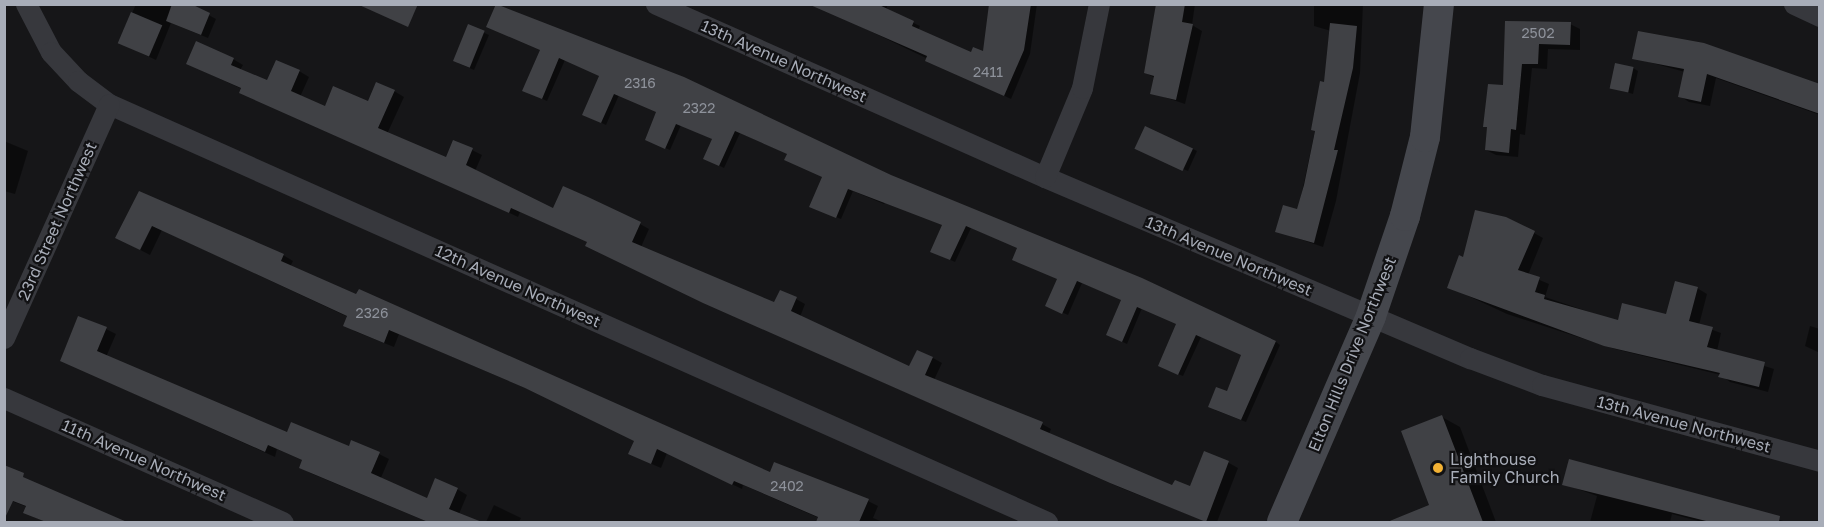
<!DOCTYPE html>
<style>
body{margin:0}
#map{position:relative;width:1824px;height:527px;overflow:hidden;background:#161618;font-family:"Golos Text",sans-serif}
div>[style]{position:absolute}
.shadow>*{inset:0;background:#0007}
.building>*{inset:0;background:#404145;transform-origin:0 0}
.street>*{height:21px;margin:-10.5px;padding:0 10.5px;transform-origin:10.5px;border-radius:10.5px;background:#37383d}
.secondary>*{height:30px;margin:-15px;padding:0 15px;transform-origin:15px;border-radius:15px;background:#45474d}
.dots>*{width:16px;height:16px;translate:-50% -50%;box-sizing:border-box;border:3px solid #111113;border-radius:50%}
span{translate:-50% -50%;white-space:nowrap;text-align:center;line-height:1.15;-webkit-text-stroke:4.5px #111113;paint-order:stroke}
.number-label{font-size:14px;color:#8e929b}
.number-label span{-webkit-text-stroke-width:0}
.street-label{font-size:16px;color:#a8adb8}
.poi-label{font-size:16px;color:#a8adb8}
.left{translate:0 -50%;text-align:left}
.frame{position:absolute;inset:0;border:6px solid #a8adb8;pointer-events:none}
</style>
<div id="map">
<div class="shadow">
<i style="clip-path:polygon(136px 4px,188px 4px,216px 19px,208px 38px,171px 23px,156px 60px,119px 43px)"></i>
<i style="clip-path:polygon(814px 4px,888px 4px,886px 10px,920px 26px,918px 30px,971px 54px,984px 54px,991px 4px,1037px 4px,1030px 54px,1011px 99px)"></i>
<i style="clip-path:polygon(1158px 4px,1195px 4px,1192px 25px,1202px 31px,1185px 104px,1152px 93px,1155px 78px,1146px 73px)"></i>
<i style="clip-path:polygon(1314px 4px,1363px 4px,1360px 73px,1336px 201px,1323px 247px,1276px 231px,1298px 211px,1325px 83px,1331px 31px,1314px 26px)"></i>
<i style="clip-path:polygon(1507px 22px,1570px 24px,1580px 29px,1580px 50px,1548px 49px,1547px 69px,1532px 68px,1525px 135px,1520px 134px,1518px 157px,1496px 155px,1486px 150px,1505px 87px)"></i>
<i style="clip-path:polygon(469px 26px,489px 35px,474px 70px,458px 63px)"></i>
<i style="clip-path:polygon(1704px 44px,1820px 87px,1820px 115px,1716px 78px,1710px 106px,1689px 102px,1680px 96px,1685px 72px,1634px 58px)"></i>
<i style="clip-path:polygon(542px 50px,890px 176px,1141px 279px,1276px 342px,1280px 345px,1246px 422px,1215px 410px,1228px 393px,1243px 355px,1201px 337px,1183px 376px,1165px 369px,1178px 324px,1142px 308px,1127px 344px,1112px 337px,1123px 300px,1082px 283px,1068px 315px,1052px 308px,1059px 279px,1019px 248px,971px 228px,955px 262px,937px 254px,943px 225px,886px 200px,884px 204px,853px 191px,841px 219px,816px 209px,823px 177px,788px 154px,740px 133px,724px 168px,710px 161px,713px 139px,681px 125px,670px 150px,651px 142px,658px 112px,619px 95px,606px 125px,589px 117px,601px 76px,565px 60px,547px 101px,529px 93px)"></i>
<i style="clip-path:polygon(233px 59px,243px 65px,240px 70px,268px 82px,299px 71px,309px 77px,300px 97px,325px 108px,368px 103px,394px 91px,404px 97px,387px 134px,447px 159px,472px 150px,482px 155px,475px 171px,554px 210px,640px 224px,649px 229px,641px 247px,775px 304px,796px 299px,805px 304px,800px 317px,910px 368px,933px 358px,942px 363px,934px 380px,1042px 424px,1051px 429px,1049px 434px,1173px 487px,1191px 488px,1205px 453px,1229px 463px,1238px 468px,1217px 522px,1208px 522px,1121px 488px,714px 307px,589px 242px,520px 212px,518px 217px,188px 64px)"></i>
<i style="clip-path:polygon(1633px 68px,1638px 71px,1633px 94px,1612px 88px)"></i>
<i style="clip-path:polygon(4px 141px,28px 151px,15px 194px,4px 191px)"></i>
<i style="clip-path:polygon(1193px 149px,1197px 151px,1188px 171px,1141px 151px)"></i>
<i style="clip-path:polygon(139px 192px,283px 255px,293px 261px,290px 267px,771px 474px,775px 464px,868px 501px,878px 506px,873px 518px,883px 522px,821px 522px,819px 518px,743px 485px,742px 489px,667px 453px,661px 468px,640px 459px,636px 441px,537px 393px,399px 334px,394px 347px,354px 331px,348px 317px,162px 230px,150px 255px,127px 243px)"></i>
<i style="clip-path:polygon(1534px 233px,1543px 238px,1528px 275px,1549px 284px,1545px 297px,1619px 322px,1668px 316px,1697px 288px,1707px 294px,1699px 325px,1721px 333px,1717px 351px,1774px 369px,1768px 392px,1730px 382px,1721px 375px,1615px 349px,1507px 314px,1449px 287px,1464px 259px)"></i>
<i style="clip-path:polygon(1810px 326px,1820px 329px,1820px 353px,1805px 346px)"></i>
<i style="clip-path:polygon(106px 329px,116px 334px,106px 357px,288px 434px,379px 454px,389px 459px,380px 480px,428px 500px,457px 489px,467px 495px,459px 514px,479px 522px,428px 522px,310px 473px,301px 467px,304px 461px,277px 449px,275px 457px,71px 365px)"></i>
<i style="clip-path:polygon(1442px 417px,1460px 427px,1496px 522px,1386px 522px,1431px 506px)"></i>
<i style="clip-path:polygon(1570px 461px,1787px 522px,1702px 522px,1672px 514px,1670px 522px,1590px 522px,1597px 496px,1564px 484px)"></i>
<i style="clip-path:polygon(4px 467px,32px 483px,124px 522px,46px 522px,34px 517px,27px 507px,4px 498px)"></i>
<i style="clip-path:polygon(494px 505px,521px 518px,519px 522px,486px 522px)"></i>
</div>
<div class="building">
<i style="clip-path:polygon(172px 4px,191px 4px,210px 13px,201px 35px,166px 21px)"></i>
<i style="clip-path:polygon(357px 4px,418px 4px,408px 27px)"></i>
<i style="clip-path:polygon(496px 4px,684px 77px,891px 175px,1142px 278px,1276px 341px,1241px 420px,1208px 407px,1216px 387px,1227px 391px,1241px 355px,1196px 335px,1178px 375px,1158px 366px,1176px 324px,1137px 307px,1122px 342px,1106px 335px,1121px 300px,1077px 281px,1062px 314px,1045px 306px,1057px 279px,1012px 260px,1017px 248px,966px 226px,950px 260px,930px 252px,942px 225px,848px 189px,836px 218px,809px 207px,822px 177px,784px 160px,787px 154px,735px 131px,719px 166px,703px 159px,712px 139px,676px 124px,665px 149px,645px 140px,656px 112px,614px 94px,601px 123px,582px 115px,599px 76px,559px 58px,542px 99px,522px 91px,540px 50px,486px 27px)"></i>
<i style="clip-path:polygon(808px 4px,877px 4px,914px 21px,912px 26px,971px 52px,973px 47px,983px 51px,989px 4px,1031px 4px,1024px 50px,1004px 96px,925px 61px,927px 56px)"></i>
<i style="clip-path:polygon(1156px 4px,1185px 4px,1182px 22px,1193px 24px,1176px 100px,1150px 94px,1154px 76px,1144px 73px)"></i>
<i style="left:131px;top:12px;width:34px;height:34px;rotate:23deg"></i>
<i style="clip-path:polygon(1505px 21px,1571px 22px,1570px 45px,1539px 44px,1538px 64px,1522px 64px,1516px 130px,1511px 129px,1509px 153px,1485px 150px,1487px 127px,1483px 127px,1488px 84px,1503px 85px)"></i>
<i style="clip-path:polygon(1330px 23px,1357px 26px,1353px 68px,1334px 150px,1338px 150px,1314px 243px,1275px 232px,1283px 205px,1297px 209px,1304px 185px,1315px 131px,1311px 130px,1320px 81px,1324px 82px)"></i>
<i style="left:468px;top:24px;width:18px;height:40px;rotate:22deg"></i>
<i style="clip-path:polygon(1638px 31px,1704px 43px,1820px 84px,1820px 114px,1707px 74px,1701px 102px,1678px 97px,1684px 69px,1632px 59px)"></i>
<i style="clip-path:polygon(196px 41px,234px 58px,231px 65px,267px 80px,276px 60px,300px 70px,291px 91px,325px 106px,333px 86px,368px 101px,376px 82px,395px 90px,378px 128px,446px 157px,453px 140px,473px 148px,466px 165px,553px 208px,563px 186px,588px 197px,641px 222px,632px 242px,774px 302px,780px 290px,797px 297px,791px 311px,909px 366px,917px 350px,933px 357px,925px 375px,1043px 422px,1040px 429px,1172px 485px,1175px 480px,1190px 486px,1204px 451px,1229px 461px,1206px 522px,1110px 483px,703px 303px,585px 246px,587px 242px,511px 208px,509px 213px,239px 93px,241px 88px,186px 64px)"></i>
<i style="left:1615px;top:63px;width:19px;height:26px;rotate:12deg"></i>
<i style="left:1145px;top:126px;width:53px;height:25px;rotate:25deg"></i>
<i style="clip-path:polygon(139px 191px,284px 254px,281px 261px,356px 294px,359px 289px,770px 472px,774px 462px,869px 499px,859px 522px,816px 522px,818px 517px,734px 481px,732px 485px,657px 449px,651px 464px,628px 454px,634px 441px,525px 388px,389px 330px,384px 343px,343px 326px,347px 316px,152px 226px,140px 250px,115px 238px)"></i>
<i style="clip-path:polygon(1475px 210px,1506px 217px,1535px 231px,1518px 270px,1540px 277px,1535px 292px,1545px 295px,1544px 299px,1618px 320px,1622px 303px,1666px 314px,1675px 281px,1698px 287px,1689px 321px,1713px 327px,1707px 347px,1765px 362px,1759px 387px,1718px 377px,1720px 373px,1604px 346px,1447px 288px,1459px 255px,1463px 257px)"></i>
<i style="clip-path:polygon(78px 316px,107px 327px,97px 351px,287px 432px,291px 422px,349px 446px,351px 440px,380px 452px,371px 473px,427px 498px,435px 478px,458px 488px,449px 509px,482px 522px,428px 522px,299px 468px,302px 460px,268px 445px,265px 452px,60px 361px)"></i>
<i style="clip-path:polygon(1442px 415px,1483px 522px,1387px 522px,1429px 505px,1401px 431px)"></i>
<i style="clip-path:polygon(1569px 459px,1780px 516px,1779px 522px,1710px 522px,1562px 485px)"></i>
<i style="clip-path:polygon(4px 465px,24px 473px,23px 477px,127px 522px,46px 522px,23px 513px,26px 506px,13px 501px,4px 520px)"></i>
</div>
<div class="street">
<i style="left:26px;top:4px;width:54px;rotate:62.5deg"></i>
<i style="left:51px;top:52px;width:40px;rotate:47deg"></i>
<i style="left:78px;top:81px;width:39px;rotate:37deg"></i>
<i style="left:109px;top:104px;width:1027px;rotate:24.02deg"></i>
<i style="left:656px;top:4px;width:426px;rotate:24deg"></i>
<i style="left:1045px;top:177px;width:462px;rotate:23.1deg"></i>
<i style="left:1470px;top:358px;width:77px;rotate:20.6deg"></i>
<i style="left:1542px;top:385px;width:288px;rotate:15.3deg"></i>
<i style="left:1794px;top:4px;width:29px;rotate:25deg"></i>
<i style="left:1045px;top:177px;width:96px;rotate:-67.4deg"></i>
<i style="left:1082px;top:88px;width:86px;rotate:-78.6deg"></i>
<i style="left:4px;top:338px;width:256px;rotate:-65.8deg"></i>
<i style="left:4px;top:398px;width:305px;rotate:24deg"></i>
</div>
<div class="secondary">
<i style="left:1282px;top:522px;width:224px;rotate:-66.6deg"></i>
<i style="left:1371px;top:316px;width:106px;rotate:-71.2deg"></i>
<i style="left:1405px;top:216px;width:81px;rotate:-75.8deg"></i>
<i style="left:1425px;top:137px;width:134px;rotate:-84deg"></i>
</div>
<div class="dots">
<i style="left:1438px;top:468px;background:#f2b134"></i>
</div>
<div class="number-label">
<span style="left:1538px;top:33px">2502</span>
<span style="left:988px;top:72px">2411</span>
<span style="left:640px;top:83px">2316</span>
<span style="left:699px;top:108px">2322</span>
<span style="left:372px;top:313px">2326</span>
<span style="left:787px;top:486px">2402</span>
</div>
<div class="street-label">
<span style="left:784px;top:61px;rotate:24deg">13th Avenue Northwest</span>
<span style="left:57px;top:221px;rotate:-66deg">23rd Street Northwest</span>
<span style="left:1229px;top:256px;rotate:23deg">13th Avenue Northwest</span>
<span style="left:518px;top:286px;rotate:24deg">12th Avenue Northwest</span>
<span style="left:1352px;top:354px;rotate:-68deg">Elton Hills Drive Northwest</span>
<span style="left:1684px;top:424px;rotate:15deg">13th Avenue Northwest</span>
<span style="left:144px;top:460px;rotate:24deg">11th Avenue Northwest</span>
</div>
<div class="poi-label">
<span class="left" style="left:1450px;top:468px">Lighthouse<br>Family Church</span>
</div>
<div class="frame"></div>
</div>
